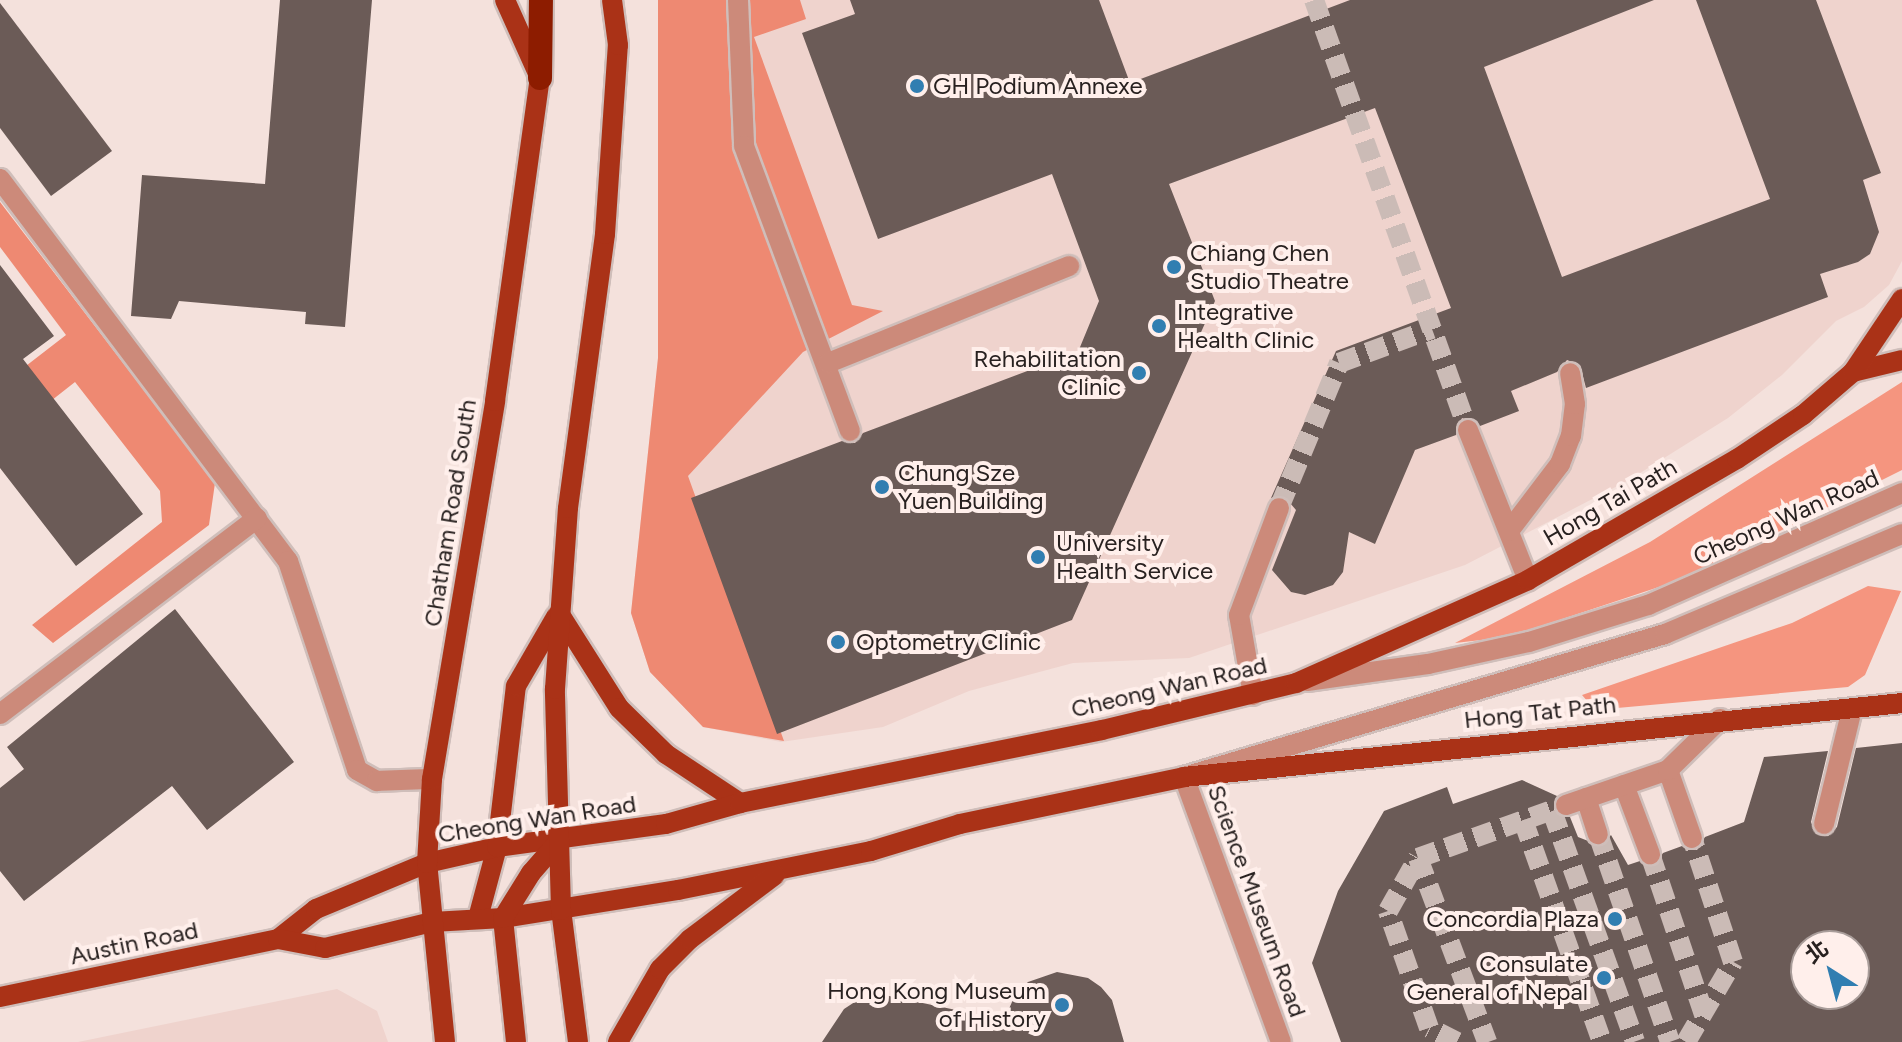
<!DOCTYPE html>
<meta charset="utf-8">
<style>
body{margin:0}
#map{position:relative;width:1902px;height:1042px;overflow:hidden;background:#f4e1dc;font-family:Figtree,"Noto Sans TC",sans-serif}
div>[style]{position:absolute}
.built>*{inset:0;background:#efd3cd}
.green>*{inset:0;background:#f5957f}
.forest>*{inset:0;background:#ee8972}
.building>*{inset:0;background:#6b5b57}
.minor-tunnel>*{height:20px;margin-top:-10px;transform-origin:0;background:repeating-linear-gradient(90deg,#cbbbb6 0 20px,transparent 0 30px)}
.roads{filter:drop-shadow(2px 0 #cfbeba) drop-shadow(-2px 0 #cfbeba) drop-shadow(0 2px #cfbeba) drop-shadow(0 -2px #cfbeba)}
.minor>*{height:20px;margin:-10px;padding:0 10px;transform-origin:10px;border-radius:10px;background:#cc8a7a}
.major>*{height:20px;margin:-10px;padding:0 10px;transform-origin:10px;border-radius:10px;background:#aa3217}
.highway>*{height:24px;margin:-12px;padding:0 12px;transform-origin:12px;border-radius:12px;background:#8d1c00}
.dots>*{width:22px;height:22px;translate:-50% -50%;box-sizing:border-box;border:4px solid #ffefeb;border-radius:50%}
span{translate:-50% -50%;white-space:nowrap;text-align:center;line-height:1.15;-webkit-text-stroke:8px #ffefeb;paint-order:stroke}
.poi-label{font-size:24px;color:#282120}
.left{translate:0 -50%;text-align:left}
.right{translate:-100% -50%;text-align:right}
.street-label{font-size:24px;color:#282120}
.north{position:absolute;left:1790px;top:930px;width:80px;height:80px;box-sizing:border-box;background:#ffefeb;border:2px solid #a99d9a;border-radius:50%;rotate:324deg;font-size:22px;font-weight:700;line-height:32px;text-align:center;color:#282120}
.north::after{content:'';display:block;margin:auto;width:28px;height:36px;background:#317eb1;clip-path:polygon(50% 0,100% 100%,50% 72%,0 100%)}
</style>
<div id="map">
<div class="built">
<i style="clip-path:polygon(658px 0,1902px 0,1902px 261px,1889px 285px,1864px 307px,1836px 321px,1782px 375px,1728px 418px,1629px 480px,1465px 565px,1189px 658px,1073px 663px,969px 691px,883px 727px,781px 742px,703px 727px,650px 672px,631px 613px,658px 358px)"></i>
<i style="clip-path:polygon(337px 989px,377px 1011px,388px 1042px,78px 1042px)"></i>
</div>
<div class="green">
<i style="clip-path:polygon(1902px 382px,1902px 470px,1686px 578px,1508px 637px,1455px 643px,1650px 542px)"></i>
<i style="clip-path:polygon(1868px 586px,1901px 591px,1865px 675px,1848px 687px,1595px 710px,1582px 695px,1792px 623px)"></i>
</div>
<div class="forest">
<i style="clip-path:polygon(658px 0,800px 0,806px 19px,754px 37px,852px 305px,883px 311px,803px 352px,688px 476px,784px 741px,703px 727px,650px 672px,631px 613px,658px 358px)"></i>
<i style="clip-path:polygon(0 202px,215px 483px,209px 525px,53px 643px,32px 625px,162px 522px,160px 491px,75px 382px,0 441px,0 386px,66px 335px,0 247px)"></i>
</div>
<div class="building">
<i style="clip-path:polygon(280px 0,372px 0,345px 327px,305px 324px,306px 312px,179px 301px,171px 319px,131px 316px,142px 175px,265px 184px)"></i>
<i style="clip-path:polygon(850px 0,1099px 0,1130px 83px,1350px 0,1654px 0,1484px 67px,1562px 277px,1770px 199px,1696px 0,1816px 0,1881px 173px,1863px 180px,1879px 232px,1870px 254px,1858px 262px,1820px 274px,1828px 297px,1586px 388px,1580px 365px,1567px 360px,1557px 372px,1511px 391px,1519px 411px,1480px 426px,1462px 418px,1456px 435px,1415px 450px,1375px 544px,1349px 532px,1343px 572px,1333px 585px,1305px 595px,1291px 592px,1272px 570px,1296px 510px,1284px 496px,1271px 498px,1336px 351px,1451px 308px,1375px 108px,1169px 184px,1215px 301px,1072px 620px,777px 734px,691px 498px,842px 441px,855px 443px,863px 433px,1078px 352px,1099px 301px,1052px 174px,878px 239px,802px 33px,855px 14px)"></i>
<i style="clip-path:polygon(0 3px,112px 151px,51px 196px,0 128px)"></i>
<i style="clip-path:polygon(0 265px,54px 336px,23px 359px,143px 514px,76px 566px,0 468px)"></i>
<i style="clip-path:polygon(175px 609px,294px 762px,207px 830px,172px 786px,24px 901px,0 871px,0 788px,24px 769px,7px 747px)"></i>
<i style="clip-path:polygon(evenodd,1902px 743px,1902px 1042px,1341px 1042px,1312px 963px,1338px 891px,1384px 811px,1447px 787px,1453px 804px,1522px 780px,1557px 796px,1554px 810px,1570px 817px,1578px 837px,1601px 846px,1611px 835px,1628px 865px,1640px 861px,1654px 866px,1663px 853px,1682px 846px,1697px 850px,1705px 837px,1744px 822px,1764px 757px,1828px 751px,1811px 822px,1816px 834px,1828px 836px,1837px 827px,1856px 748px,1902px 743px,1806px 946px,1854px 946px,1854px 994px,1806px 994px,1806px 946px)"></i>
<i style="clip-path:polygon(1057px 972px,1088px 978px,1101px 987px,1112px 1000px,1124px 1042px,822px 1042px,844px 1009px,870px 992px,1004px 1020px,1016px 993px,1028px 982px)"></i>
</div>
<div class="minor-tunnel">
<i style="left:1314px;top:0;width:457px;rotate:70.3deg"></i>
<i style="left:1279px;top:508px;width:157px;rotate:-67.5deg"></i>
<i style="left:1339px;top:363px;width:99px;rotate:-20.1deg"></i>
<i style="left:1552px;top:811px;width:245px;rotate:70.2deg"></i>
<i style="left:1523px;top:820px;width:236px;rotate:70.4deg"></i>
<i style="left:1598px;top:834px;width:220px;rotate:70.9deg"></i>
<i style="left:1650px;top:854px;width:172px;rotate:71.4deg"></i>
<i style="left:1418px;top:858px;width:197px;rotate:69.4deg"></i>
<i style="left:1457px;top:1042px;width:31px;rotate:-153deg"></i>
<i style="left:1429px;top:1028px;width:124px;rotate:-109.3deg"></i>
<i style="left:1388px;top:911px;width:61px;rotate:-60.5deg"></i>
<i style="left:1418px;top:858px;width:157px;rotate:-19.7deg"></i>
<i style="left:1686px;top:1042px;width:93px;rotate:-59.6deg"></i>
<i style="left:1733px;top:962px;width:131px;rotate:-108.3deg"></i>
</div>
<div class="roads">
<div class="minor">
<i style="left:738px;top:0;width:146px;rotate:87.6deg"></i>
<i style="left:744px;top:146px;width:304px;rotate:69.6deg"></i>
<i style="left:0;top:179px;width:478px;rotate:53deg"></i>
<i style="left:288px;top:561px;width:220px;rotate:71.7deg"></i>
<i style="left:357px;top:770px;width:23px;rotate:29deg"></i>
<i style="left:377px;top:781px;width:55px;rotate:-2.1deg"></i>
<i style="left:828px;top:363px;width:260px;rotate:-21.9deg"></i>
<i style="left:1468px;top:430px;width:162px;rotate:68.2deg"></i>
<i style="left:1509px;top:531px;width:84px;rotate:-52.7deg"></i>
<i style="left:1560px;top:464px;width:30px;rotate:-69deg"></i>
<i style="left:1571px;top:436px;width:32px;rotate:-83deg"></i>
<i style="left:1575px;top:404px;width:31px;rotate:-99deg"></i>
<i style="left:1307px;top:681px;width:122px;rotate:-8deg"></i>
<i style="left:1428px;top:664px;width:103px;rotate:-12.3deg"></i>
<i style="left:1529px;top:642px;width:125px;rotate:-17.3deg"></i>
<i style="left:1648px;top:605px;width:278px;rotate:-23.8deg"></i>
<i style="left:1253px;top:695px;width:81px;rotate:-99.9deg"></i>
<i style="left:1239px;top:615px;width:114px;rotate:-69.5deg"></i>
<i style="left:0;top:714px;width:323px;rotate:-37.3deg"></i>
<i style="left:1668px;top:770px;width:72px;rotate:70.6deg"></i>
<i style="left:1624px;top:785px;width:74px;rotate:69.4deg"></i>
<i style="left:1586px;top:798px;width:38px;rotate:72deg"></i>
<i style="left:1566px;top:805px;width:108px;rotate:-18.9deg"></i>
<i style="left:1668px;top:770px;width:73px;rotate:-44.4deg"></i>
<i style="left:1824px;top:824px;width:118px;rotate:-76.3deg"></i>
<i style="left:1281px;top:1042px;width:282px;rotate:-110.1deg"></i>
<i style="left:1184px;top:777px;width:502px;rotate:-16.56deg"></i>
<i style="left:1665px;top:634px;width:257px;rotate:-22.9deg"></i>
</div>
<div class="major">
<i style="left:1853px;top:372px;width:50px;rotate:-13.8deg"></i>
<i style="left:559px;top:613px;width:112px;rotate:57.7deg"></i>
<i style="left:619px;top:708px;width:66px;rotate:44.4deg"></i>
<i style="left:666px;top:754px;width:89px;rotate:33.5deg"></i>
<i style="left:478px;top:918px;width:73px;rotate:-75deg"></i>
<i style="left:497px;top:847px;width:162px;rotate:-83.3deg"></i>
<i style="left:516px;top:686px;width:80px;rotate:-59.9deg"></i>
<i style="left:278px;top:939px;width:48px;rotate:-38.3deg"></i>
<i style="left:316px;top:909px;width:120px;rotate:-22.5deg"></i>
<i style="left:427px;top:863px;width:72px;rotate:-12.9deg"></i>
<i style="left:497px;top:847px;width:171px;rotate:-7.8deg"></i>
<i style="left:666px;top:824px;width:77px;rotate:-15.8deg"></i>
<i style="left:740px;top:803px;width:369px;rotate:-11.4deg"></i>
<i style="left:1102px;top:730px;width:200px;rotate:-13.6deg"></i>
<i style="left:1296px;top:683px;width:254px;rotate:-23.9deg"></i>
<i style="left:1528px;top:580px;width:241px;rotate:-30.1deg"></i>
<i style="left:1737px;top:459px;width:79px;rotate:-33.7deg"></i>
<i style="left:1803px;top:415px;width:66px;rotate:-40.7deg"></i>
<i style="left:1853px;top:372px;width:88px;rotate:-56.1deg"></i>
<i style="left:0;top:997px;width:284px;rotate:-11.8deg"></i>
<i style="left:278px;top:939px;width:48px;rotate:10.8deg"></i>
<i style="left:325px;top:948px;width:110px;rotate:-13.7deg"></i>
<i style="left:432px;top:922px;width:71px;rotate:-3.2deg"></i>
<i style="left:503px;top:918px;width:177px;rotate:-9.1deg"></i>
<i style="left:678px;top:890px;width:197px;rotate:-11.4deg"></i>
<i style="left:871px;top:851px;width:93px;rotate:-16.9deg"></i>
<i style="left:960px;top:824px;width:229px;rotate:-11.8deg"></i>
<i style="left:1184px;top:777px;width:722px;rotate:-5.88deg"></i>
<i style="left:445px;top:1042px;width:180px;rotate:-95.7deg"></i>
<i style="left:427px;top:863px;width:84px;rotate:-86.6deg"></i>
<i style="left:432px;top:779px;width:383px;rotate:-80.5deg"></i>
<i style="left:495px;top:401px;width:326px;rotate:-82.1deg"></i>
<i style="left:540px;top:78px;width:85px;rotate:-114.2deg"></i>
<i style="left:516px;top:1042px;width:125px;rotate:-96deg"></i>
<i style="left:503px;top:918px;width:53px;rotate:-58.1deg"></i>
<i style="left:531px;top:873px;width:41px;rotate:-48.9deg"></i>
<i style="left:578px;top:1042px;width:133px;rotate:-97.3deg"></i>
<i style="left:561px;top:910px;width:221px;rotate:-91.6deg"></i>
<i style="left:555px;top:689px;width:181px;rotate:-85.9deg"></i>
<i style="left:568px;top:508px;width:276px;rotate:-82.3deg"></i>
<i style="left:605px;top:234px;width:189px;rotate:-86.1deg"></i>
<i style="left:618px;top:45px;width:45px;rotate:-97.6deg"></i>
<i style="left:618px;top:1042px;width:84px;rotate:-60.1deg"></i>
<i style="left:660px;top:969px;width:42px;rotate:-45deg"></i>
<i style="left:690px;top:939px;width:106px;rotate:-37deg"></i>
</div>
<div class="highway">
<i style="left:540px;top:78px;width:78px;rotate:-89.3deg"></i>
</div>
</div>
<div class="dots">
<i style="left:917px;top:86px;background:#317eb1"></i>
<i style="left:1174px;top:267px;background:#317eb1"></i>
<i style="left:1159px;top:326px;background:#317eb1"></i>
<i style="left:1139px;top:373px;background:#317eb1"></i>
<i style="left:882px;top:487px;background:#317eb1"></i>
<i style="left:1038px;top:557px;background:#317eb1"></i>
<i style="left:838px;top:642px;background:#317eb1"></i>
<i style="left:1615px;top:919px;background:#317eb1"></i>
<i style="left:1604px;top:978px;background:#317eb1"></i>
<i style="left:1062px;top:1005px;background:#317eb1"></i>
</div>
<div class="poi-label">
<span class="left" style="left:933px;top:86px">GH Podium Annexe</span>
<span class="left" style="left:1190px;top:267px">Chiang Chen<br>Studio Theatre</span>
<span class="left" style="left:1177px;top:326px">Integrative<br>Health Clinic</span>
<span class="right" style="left:1121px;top:373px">Rehabilitation<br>Clinic</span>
<span class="left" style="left:898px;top:487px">Chung Sze<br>Yuen Building</span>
<span class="left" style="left:1056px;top:557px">University<br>Health Service</span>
<span class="left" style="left:856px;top:642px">Optometry Clinic</span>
<span class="right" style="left:1599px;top:919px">Concordia Plaza</span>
<span class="right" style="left:1588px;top:978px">Consulate<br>General of Nepal</span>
<span class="right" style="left:1046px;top:1005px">Hong Kong Museum<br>of History</span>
</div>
<div class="street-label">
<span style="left:1610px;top:502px;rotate:-30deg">Hong Tai Path</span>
<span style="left:450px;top:513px;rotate:-81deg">Chatham Road South</span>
<span style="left:1786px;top:517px;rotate:-24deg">Cheong Wan Road</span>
<span style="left:1169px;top:687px;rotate:-13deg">Cheong Wan Road</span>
<span style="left:1540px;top:712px;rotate:-6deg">Hong Tat Path</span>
<span style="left:537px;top:819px;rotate:-9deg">Cheong Wan Road</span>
<span style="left:1257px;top:901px;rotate:70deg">Science Museum Road</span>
<span style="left:134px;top:943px;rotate:-12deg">Austin Road</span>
</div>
<div class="north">北</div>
</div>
